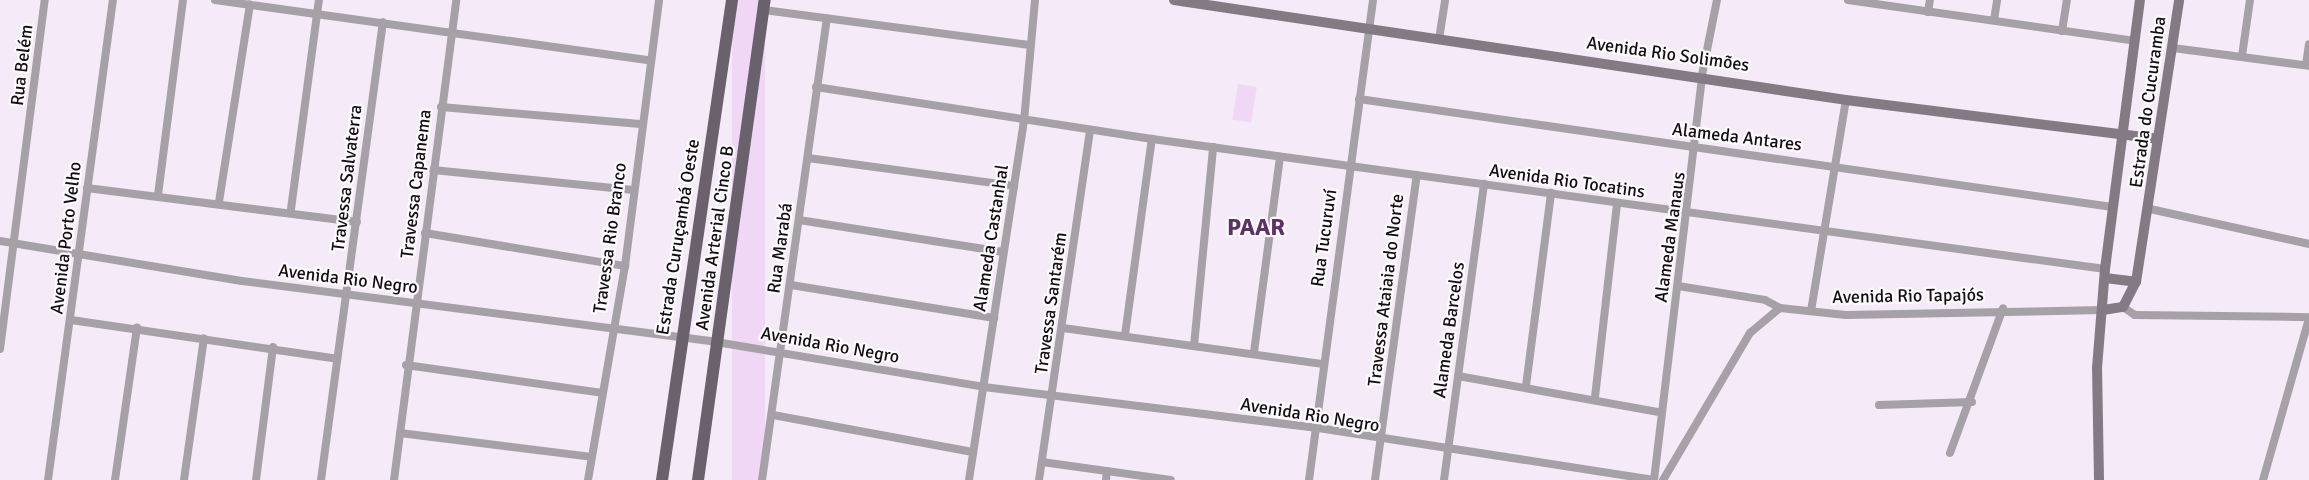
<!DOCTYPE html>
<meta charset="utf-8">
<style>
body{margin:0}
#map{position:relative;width:2309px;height:480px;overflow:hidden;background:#f5eaf8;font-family:Signika,sans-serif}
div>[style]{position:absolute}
.green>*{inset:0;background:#f0d7f5;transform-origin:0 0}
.minor>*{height:8px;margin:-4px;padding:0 4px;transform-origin:4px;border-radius:4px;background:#a6a1a6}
.secondary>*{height:10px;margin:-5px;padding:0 5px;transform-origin:5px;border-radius:5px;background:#827b84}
.primary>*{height:12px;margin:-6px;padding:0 6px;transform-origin:6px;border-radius:6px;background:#69616b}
span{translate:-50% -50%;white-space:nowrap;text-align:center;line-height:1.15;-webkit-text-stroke:4.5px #fdfbfd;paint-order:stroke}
.street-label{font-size:18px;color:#110d11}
.district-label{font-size:24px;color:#5d3166;font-weight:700}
</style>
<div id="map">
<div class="green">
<i style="left:732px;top:0;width:33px;height:485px"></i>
<i style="left:1238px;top:84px;width:19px;height:36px;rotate:9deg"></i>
</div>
<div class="minor">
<i style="left:215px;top:0;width:438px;rotate:7.9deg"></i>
<i style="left:1848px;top:0;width:290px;rotate:8.1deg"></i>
<i style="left:764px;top:10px;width:268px;rotate:7.5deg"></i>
<i style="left:1928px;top:12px;width:12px;rotate:-81deg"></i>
<i style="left:1994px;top:20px;width:20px;rotate:-81deg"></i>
<i style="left:2062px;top:31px;width:31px;rotate:-81deg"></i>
<i style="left:1439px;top:39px;width:39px;rotate:-81deg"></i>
<i style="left:2173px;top:48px;width:137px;rotate:7.5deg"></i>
<i style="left:2242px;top:56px;width:57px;rotate:-81.9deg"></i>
<i style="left:2306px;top:65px;width:21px;rotate:-82deg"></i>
<i style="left:816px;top:87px;width:340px;rotate:8.8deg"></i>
<i style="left:1152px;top:139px;width:962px;rotate:7.77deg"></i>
<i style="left:1359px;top:99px;width:761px;rotate:8.16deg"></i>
<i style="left:441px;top:107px;width:200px;rotate:4.9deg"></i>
<i style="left:808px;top:158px;width:208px;rotate:7.7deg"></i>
<i style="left:433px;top:170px;width:201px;rotate:5.7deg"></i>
<i style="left:87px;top:188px;width:272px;rotate:7.2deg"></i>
<i style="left:158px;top:195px;width:197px;rotate:-82.7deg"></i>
<i style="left:219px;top:202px;width:200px;rotate:-81.1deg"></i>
<i style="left:291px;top:209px;width:211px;rotate:-82.4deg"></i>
<i style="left:2150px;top:209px;width:163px;rotate:12.4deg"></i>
<i style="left:799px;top:220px;width:207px;rotate:8.9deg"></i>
<i style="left:425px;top:233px;width:203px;rotate:9.4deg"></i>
<i style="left:0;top:241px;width:245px;rotate:9.4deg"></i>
<i style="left:242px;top:281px;width:478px;rotate:7.3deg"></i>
<i style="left:716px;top:342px;width:272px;rotate:9.5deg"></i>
<i style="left:984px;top:387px;width:330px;rotate:7deg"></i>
<i style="left:1312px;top:427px;width:346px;rotate:8.8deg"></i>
<i style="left:791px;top:285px;width:206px;rotate:9.2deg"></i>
<i style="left:1678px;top:286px;width:88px;rotate:9.1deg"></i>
<i style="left:1765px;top:300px;width:17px;rotate:28deg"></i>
<i style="left:2123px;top:307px;width:14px;rotate:34deg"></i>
<i style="left:2135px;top:315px;width:174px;rotate:0.7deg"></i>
<i style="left:1811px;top:311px;width:214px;rotate:-80.6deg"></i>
<i style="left:71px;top:320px;width:269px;rotate:8.3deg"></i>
<i style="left:1063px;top:328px;width:261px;rotate:7.9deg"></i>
<i style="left:1125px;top:335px;width:198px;rotate:-82.2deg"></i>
<i style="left:1194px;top:346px;width:200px;rotate:-84.5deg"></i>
<i style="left:0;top:349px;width:352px;rotate:-82.7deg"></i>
<i style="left:1254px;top:352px;width:197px;rotate:-82.4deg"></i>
<i style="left:406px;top:365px;width:198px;rotate:8.1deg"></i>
<i style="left:1458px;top:376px;width:204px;rotate:10.2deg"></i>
<i style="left:1526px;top:386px;width:195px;rotate:-82.6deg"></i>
<i style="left:1595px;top:397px;width:195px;rotate:-83.5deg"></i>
<i style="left:1879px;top:405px;width:93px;rotate:-1.8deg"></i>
<i style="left:773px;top:415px;width:203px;rotate:10.5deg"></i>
<i style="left:400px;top:433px;width:193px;rotate:7.1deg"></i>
<i style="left:1950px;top:453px;width:154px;rotate:-69.9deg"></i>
<i style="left:1042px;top:462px;width:130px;rotate:7.9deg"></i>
<i style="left:48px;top:480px;width:484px;rotate:-82.3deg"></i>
<i style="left:115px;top:480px;width:154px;rotate:-81.8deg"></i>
<i style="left:184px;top:480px;width:143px;rotate:-82deg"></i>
<i style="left:256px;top:480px;width:134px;rotate:-82.7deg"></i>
<i style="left:321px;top:480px;width:462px;rotate:-82.3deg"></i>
<i style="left:394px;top:480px;width:484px;rotate:-82.6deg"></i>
<i style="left:588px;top:480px;width:217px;rotate:-80.2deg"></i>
<i style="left:625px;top:266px;width:268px;rotate:-82.7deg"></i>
<i style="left:762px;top:480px;width:466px;rotate:-82deg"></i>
<i style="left:969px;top:480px;width:363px;rotate:-81.3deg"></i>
<i style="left:1024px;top:121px;width:121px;rotate:-84.8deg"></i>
<i style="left:1039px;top:480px;width:354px;rotate:-81.7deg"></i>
<i style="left:1106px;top:480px;width:9px;rotate:-84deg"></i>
<i style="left:1309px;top:480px;width:484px;rotate:-82.4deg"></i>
<i style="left:1375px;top:480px;width:308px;rotate:-82.2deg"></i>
<i style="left:1444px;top:480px;width:299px;rotate:-82.3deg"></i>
<i style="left:1654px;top:480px;width:408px;rotate:-83.2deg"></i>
<i style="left:1702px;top:75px;width:76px;rotate:-78.7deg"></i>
<i style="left:1663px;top:480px;width:171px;rotate:-59.4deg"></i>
<i style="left:1750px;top:333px;width:39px;rotate:-40deg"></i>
<i style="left:1780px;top:308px;width:66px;rotate:6.1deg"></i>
<i style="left:1846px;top:315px;width:257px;rotate:-1.1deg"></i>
<i style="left:2263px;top:480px;width:167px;rotate:-74.1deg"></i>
</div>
<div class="secondary">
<i style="left:1174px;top:0;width:679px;rotate:8.46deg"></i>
<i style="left:1846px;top:100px;width:314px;rotate:7.1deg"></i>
<i style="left:2105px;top:278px;width:31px;rotate:7deg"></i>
<i style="left:2103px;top:310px;width:20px;rotate:-9deg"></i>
<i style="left:2123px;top:307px;width:28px;rotate:-63deg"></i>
<i style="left:2136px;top:282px;width:285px;rotate:-81.3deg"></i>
<i style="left:2099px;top:480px;width:112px;rotate:-91deg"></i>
<i style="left:2097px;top:368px;width:99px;rotate:-85.4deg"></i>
<i style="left:2105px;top:269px;width:271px;rotate:-82.6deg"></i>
</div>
<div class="primary">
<i style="left:662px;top:480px;width:485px;rotate:-81.7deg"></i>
<i style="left:698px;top:480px;width:485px;rotate:-82.1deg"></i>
</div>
<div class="street-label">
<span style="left:1668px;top:54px;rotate:8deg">Avenida Rio Solimões</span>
<span style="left:22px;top:65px;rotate:-83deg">Rua Belém</span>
<span style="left:2148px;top:102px;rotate:-82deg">Estrada do Cucuramba</span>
<span style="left:1737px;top:137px;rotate:7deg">Alameda Antares</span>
<span style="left:347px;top:178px;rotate:-83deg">Travessa Salvaterra</span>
<span style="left:1567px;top:181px;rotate:8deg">Avenida Rio Tocatins</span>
<span style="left:416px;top:184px;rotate:-83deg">Travessa Capanema</span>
<span style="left:678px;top:237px;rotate:-81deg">Estrada Curuçambá Oeste</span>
<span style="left:1670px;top:237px;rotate:-82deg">Alameda Manaus</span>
<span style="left:66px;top:238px;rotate:-83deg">Avenida Porto Velho</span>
<span style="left:610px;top:238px;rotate:-82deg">Travessa Rio Branco</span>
<span style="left:715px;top:238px;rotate:-82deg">Avenida Arterial Cinco B</span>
<span style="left:991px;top:238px;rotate:-81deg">Alameda Castanhal</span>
<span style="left:1324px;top:238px;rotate:-82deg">Rua Tucuruví</span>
<span style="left:780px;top:248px;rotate:-82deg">Rua Marabá</span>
<span style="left:348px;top:279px;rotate:7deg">Avenida Rio Negro</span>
<span style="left:1386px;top:290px;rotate:-83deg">Travessa Ataiaia do Norte</span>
<span style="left:1908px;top:296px;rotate:-1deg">Avenida Rio Tapajós</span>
<span style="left:1051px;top:303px;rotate:-82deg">Travessa Santarém</span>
<span style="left:1449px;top:330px;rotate:-82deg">Alameda Barcelos</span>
<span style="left:830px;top:345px;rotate:10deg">Avenida Rio Negro</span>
<span style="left:1310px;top:415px;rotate:9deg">Avenida Rio Negro</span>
</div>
<div class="district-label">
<span style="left:1256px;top:228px">PAAR</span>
</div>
</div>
